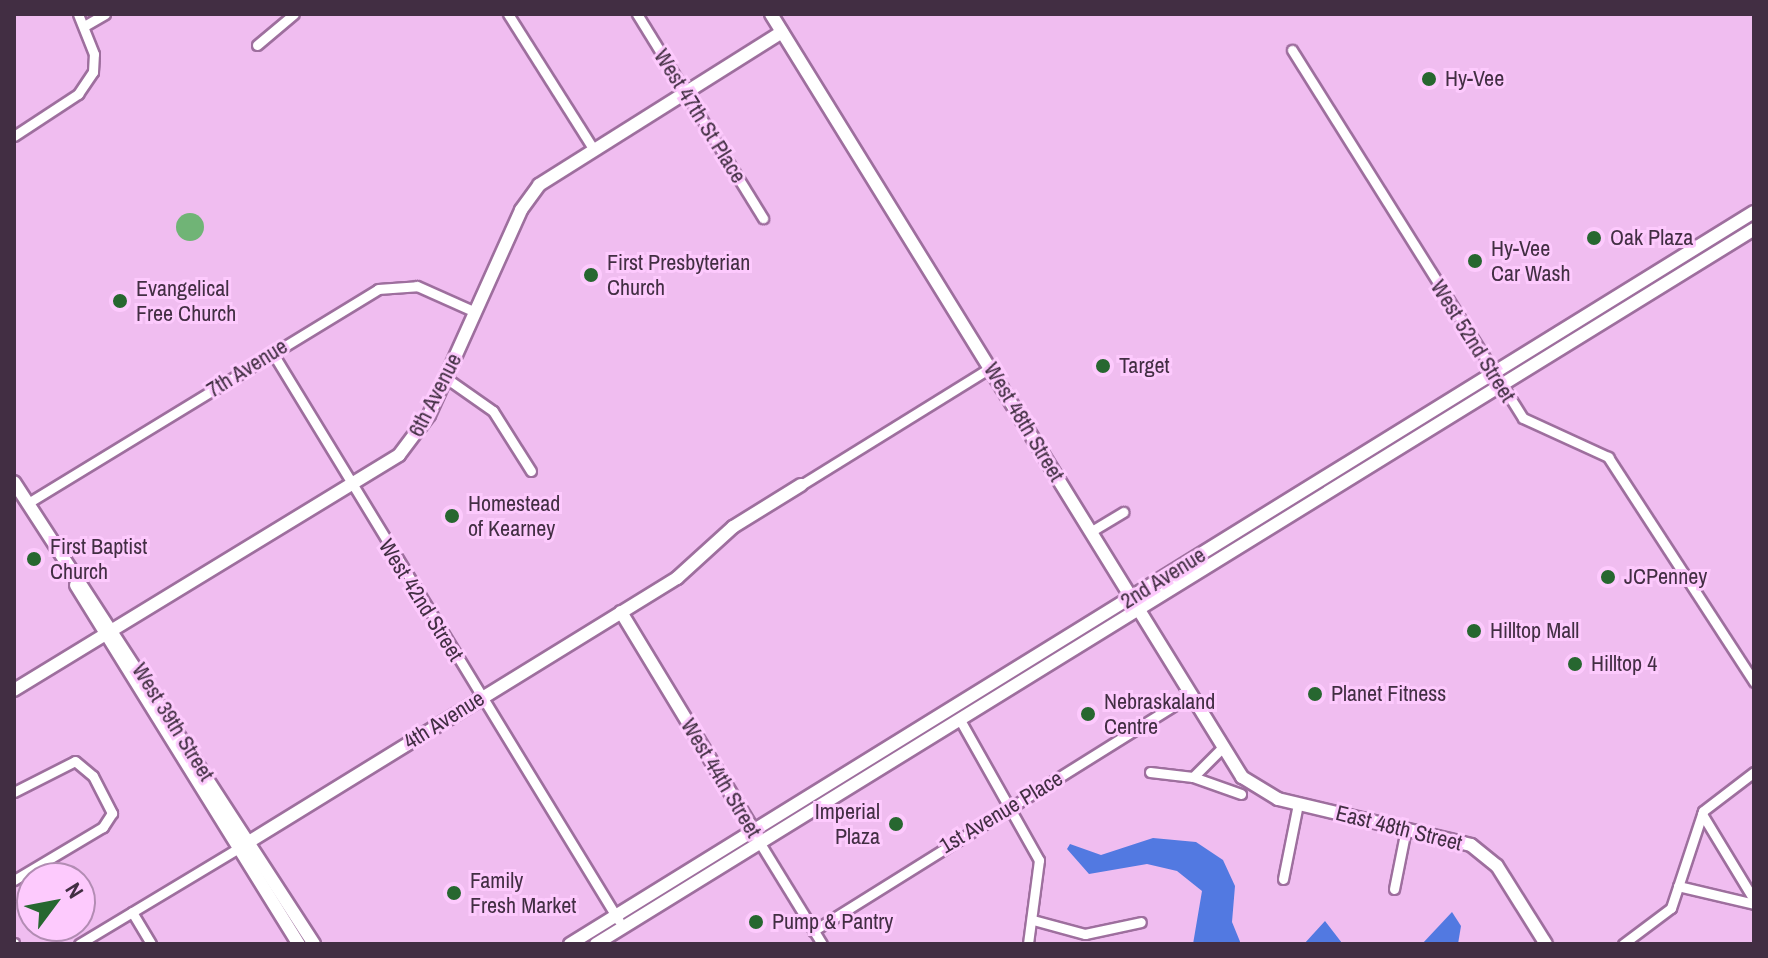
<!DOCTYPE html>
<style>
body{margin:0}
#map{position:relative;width:1768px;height:958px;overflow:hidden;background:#f0bdf0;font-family:"Archivo Narrow",sans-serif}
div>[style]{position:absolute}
.green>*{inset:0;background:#70b476}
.round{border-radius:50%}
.water>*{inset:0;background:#5279e1}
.roads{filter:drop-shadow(2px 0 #9e6f9e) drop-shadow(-2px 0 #9e6f9e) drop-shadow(0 2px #9e6f9e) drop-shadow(0 -2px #9e6f9e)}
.street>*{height:9px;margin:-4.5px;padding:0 4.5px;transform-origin:4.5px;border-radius:4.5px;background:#fff}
.secondary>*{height:12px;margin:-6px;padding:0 6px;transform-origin:6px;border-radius:6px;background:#fff}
.dots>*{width:22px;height:22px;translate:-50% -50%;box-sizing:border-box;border:4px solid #fdcafd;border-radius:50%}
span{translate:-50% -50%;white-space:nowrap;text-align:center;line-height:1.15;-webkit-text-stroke:6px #fdcafd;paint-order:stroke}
.poi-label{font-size:22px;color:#422e43}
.left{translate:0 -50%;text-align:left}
.right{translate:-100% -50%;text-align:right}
.street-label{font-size:22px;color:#422e43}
.frame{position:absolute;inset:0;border:16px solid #422e43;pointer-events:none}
.north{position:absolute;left:16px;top:862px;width:80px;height:80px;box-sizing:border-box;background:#fdcafd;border:2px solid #b28cb3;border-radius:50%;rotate:58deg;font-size:22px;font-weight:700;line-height:32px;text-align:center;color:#422e43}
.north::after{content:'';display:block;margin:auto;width:28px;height:36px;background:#276730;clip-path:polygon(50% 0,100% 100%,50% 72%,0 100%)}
</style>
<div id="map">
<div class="green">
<i class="round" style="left:176px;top:213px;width:28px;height:28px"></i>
</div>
<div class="water">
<i style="clip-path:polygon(1153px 838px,1196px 842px,1223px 860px,1235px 886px,1232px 922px,1241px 944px,1193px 944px,1202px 891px,1177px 871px,1147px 864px,1089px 874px,1067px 849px,1070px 844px,1101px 855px)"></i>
<i style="clip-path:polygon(1452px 912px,1461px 926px,1458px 944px,1422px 944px)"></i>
<i style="clip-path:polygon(1325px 921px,1342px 943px,1353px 944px,1304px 944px)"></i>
</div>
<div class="roads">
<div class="street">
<i style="left:508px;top:14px;width:161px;rotate:57.7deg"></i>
<i style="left:637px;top:14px;width:240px;rotate:58.3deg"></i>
<i style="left:86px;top:25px;width:22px;rotate:-30deg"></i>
<i style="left:257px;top:45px;width:48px;rotate:-40deg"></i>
<i style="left:1292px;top:50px;width:434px;rotate:57.9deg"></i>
<i style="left:1523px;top:418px;width:94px;rotate:24.6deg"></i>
<i style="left:1608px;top:457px;width:268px;rotate:57deg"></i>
<i style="left:14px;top:136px;width:77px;rotate:-33.3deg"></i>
<i style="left:78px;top:94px;width:27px;rotate:-56deg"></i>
<i style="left:93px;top:72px;width:18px;rotate:-87deg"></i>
<i style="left:94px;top:54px;width:43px;rotate:-111.8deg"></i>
<i style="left:272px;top:352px;width:666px;rotate:58.62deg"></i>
<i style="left:446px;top:378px;width:57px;rotate:35.1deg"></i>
<i style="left:493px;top:411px;width:71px;rotate:57.7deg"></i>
<i style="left:801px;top:485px;width:224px;rotate:-31.8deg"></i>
<i style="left:28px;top:503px;width:410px;rotate:-31.4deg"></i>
<i style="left:378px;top:289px;width:39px;rotate:-4deg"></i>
<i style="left:417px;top:286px;width:64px;rotate:24.1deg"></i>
<i style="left:1090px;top:532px;width:39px;rotate:-31deg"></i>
<i style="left:960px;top:720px;width:161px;rotate:60.6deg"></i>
<i style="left:1039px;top:860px;width:85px;rotate:97.5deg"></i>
<i style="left:1150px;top:772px;width:43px;rotate:6.6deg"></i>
<i style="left:1193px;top:777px;width:51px;rotate:19.5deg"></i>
<i style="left:1193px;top:777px;width:42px;rotate:-45deg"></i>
<i style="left:14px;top:792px;width:68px;rotate:-26.9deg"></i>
<i style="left:75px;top:761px;width:23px;rotate:40deg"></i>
<i style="left:93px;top:776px;width:42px;rotate:62.8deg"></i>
<i style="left:112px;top:813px;width:17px;rotate:123deg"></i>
<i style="left:103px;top:827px;width:104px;rotate:149.2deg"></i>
<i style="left:1702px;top:814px;width:100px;rotate:58.8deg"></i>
<i style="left:758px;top:840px;width:122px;rotate:58.4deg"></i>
<i style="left:1283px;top:879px;width:76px;rotate:-78.7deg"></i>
<i style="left:1678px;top:886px;width:78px;rotate:13.3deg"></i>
<i style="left:1394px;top:889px;width:61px;rotate:-78.7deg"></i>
<i style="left:132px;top:912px;width:37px;rotate:59deg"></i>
<i style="left:1033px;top:920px;width:54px;rotate:15.1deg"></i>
<i style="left:1085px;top:934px;width:57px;rotate:-12.1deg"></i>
<i style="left:813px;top:931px;width:446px;rotate:-32deg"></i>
<i style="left:14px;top:943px;width:1px;rotate:90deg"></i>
<i style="left:79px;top:944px;width:187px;rotate:-31deg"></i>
<i style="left:1623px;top:944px;width:60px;rotate:-36.9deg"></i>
<i style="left:1671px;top:908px;width:102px;rotate:-71.7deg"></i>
<i style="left:1703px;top:811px;width:64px;rotate:-37.4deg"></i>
</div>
<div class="secondary">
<i style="left:771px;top:14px;width:897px;rotate:58.31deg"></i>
<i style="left:1242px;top:777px;width:42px;rotate:31.4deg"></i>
<i style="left:1278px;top:799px;width:198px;rotate:13.4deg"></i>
<i style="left:1471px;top:845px;width:33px;rotate:39deg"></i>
<i style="left:1497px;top:866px;width:92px;rotate:57.9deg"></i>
<i style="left:14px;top:482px;width:551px;rotate:57deg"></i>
<i style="left:76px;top:585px;width:423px;rotate:58.2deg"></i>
<i style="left:621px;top:612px;width:263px;rotate:58.8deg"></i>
<i style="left:14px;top:690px;width:451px;rotate:-31.4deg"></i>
<i style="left:399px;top:455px;width:50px;rotate:-53.1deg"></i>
<i style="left:429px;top:415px;width:225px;rotate:-65.8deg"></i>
<i style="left:521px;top:210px;width:31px;rotate:-54deg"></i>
<i style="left:539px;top:185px;width:287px;rotate:-32.2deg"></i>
<i style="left:239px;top:848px;width:515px;rotate:-31.65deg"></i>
<i style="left:677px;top:578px;width:76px;rotate:-42.3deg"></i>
<i style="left:733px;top:527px;width:80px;rotate:-31.7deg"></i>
<i style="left:570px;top:944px;width:1392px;rotate:-31.73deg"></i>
<i style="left:596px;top:944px;width:1361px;rotate:-31.69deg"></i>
</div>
</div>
<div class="dots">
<i style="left:1429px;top:79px;background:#276730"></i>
<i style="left:1594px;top:238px;background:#276730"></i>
<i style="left:1475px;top:261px;background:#276730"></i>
<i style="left:591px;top:275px;background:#276730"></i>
<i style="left:120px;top:301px;background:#276730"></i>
<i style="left:1103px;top:366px;background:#276730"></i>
<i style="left:452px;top:516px;background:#276730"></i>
<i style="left:34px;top:559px;background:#276730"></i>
<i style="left:1608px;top:577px;background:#276730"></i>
<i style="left:1474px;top:631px;background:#276730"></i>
<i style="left:1575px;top:664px;background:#276730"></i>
<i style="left:1315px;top:694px;background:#276730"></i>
<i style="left:1088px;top:714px;background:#276730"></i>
<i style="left:896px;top:824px;background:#276730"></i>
<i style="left:454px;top:893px;background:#276730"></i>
<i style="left:756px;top:922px;background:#276730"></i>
</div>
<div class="poi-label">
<span class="left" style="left:1445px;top:79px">Hy-Vee</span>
<span class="left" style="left:1610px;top:238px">Oak Plaza</span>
<span class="left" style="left:1491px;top:261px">Hy-Vee<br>Car Wash</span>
<span class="left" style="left:607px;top:275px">First Presbyterian<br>Church</span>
<span class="left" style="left:136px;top:301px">Evangelical<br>Free Church</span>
<span class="left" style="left:1119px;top:366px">Target</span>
<span class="left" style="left:468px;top:516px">Homestead<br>of Kearney</span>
<span class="left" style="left:50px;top:559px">First Baptist<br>Church</span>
<span class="left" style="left:1624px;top:577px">JCPenney</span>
<span class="left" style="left:1490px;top:631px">Hilltop Mall</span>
<span class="left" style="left:1591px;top:664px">Hilltop 4</span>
<span class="left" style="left:1331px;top:694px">Planet Fitness</span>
<span class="left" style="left:1104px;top:714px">Nebraskaland<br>Centre</span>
<span class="right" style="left:880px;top:824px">Imperial<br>Plaza</span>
<span class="left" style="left:470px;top:893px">Family<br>Fresh Market</span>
<span class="left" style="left:772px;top:922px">Pump &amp; Pantry</span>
</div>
<div class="street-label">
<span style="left:700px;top:116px;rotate:58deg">West 47th St Place</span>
<span style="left:1473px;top:341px;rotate:58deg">West 52nd Street</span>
<span style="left:247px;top:368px;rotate:-32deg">7th Avenue</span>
<span style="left:435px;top:395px;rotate:-63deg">6th Avenue</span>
<span style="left:1024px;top:422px;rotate:59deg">West 48th Street</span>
<span style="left:1163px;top:578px;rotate:-32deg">2nd Avenue</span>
<span style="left:421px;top:600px;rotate:58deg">West 42nd Street</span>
<span style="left:444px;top:720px;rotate:-32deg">4th Avenue</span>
<span style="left:173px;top:722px;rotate:58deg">West 39th Street</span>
<span style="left:721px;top:778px;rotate:59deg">West 44th Street</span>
<span style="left:1001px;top:812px;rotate:-31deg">1st Avenue Place</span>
<span style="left:1399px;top:828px;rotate:14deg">East 48th Street</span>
</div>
<div class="frame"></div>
<div class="north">N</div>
</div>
